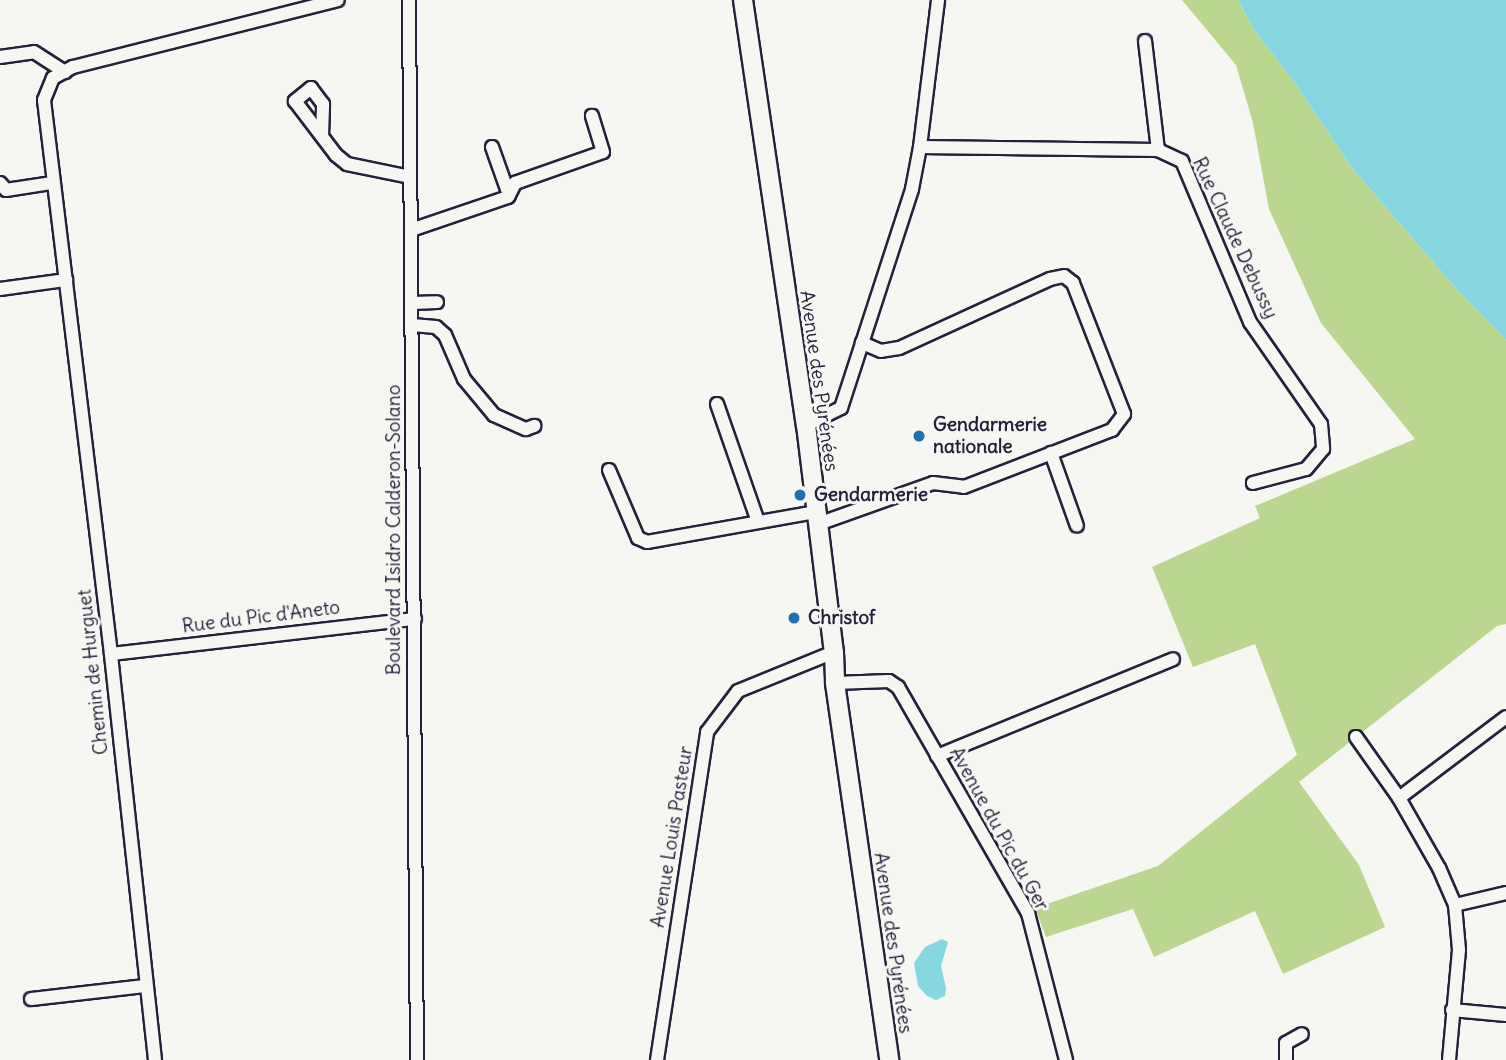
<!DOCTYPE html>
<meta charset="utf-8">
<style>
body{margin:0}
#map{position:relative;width:1506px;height:1060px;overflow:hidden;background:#f6f6f2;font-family:Delius,sans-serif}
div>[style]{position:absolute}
.green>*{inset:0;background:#bbd78f}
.water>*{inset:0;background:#86d7df}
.roads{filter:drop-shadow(2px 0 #22223b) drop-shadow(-2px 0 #22223b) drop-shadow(0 2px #22223b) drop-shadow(0 -2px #22223b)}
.street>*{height:12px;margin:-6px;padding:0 6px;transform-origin:6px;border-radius:6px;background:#f6f6f2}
.secondary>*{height:18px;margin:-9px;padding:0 9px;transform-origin:9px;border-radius:9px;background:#f6f6f2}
.dots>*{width:19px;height:19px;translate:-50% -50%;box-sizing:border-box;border:4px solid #f6f6f2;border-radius:50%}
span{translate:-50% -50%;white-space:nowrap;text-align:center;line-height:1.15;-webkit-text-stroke:6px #f6f6f2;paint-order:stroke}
.street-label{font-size:19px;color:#22223b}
.poi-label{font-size:19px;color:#22223b;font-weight:700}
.left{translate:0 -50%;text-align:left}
</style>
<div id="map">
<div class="green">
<i style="clip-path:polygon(1182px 0,1238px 0,1254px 30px,1294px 82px,1352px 168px,1459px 292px,1506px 340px,1506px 624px,1497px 626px,1299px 782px,1359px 865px,1385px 927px,1283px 974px,1255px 911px,1154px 957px,1133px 909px,1046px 937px,1035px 908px,1158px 866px,1297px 755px,1255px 644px,1193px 667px,1152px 567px,1260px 518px,1255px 506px,1415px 439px,1321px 323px,1269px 209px,1253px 123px,1236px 65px)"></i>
</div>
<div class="water">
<i style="clip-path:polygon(1238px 0,1506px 0,1506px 340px,1459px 292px,1352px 168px,1294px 82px,1254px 30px)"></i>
<i style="clip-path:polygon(942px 939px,948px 942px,941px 966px,946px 988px,945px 996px,936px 1000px,927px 996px,918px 986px,914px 963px,925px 947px)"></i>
</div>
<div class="roads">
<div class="street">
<i style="left:409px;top:0;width:1060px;rotate:89.57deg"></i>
<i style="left:1145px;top:41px;width:110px;rotate:83.2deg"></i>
<i style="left:0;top:57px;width:34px;rotate:-8deg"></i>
<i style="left:34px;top:52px;width:37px;rotate:33deg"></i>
<i style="left:322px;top:136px;width:32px;rotate:-88deg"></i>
<i style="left:323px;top:104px;width:20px;rotate:-127deg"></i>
<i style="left:311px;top:88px;width:21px;rotate:141deg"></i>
<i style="left:295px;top:101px;width:68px;rotate:52.8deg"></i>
<i style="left:336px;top:155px;width:14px;rotate:39deg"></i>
<i style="left:347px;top:164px;width:64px;rotate:11.7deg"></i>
<i style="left:492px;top:147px;width:51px;rotate:70.5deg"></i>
<i style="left:920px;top:147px;width:238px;rotate:0.7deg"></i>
<i style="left:1158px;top:150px;width:26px;rotate:25deg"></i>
<i style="left:1182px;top:161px;width:175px;rotate:67.1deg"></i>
<i style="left:1250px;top:322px;width:124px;rotate:55.2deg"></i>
<i style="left:1321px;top:424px;width:25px;rotate:85deg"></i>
<i style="left:1323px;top:449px;width:26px;rotate:130deg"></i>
<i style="left:1306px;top:469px;width:55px;rotate:165.2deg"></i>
<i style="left:0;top:183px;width:9px;rotate:49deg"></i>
<i style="left:6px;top:190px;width:47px;rotate:-8.7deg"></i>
<i style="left:411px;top:230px;width:102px;rotate:-18.8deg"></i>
<i style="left:508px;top:197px;width:16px;rotate:-63deg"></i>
<i style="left:515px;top:183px;width:93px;rotate:-19.4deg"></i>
<i style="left:603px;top:152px;width:38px;rotate:-107deg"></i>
<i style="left:0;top:289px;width:67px;rotate:-7.8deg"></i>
<i style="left:412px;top:303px;width:25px;rotate:-2deg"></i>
<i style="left:412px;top:325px;width:24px;rotate:5deg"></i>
<i style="left:436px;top:327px;width:12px;rotate:42deg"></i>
<i style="left:445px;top:335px;width:48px;rotate:66.6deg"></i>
<i style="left:464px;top:379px;width:47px;rotate:50.2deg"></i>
<i style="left:494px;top:415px;width:35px;rotate:24deg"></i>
<i style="left:526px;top:429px;width:9px;rotate:-21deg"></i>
<i style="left:717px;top:404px;width:125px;rotate:70.8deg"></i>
<i style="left:806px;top:425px;width:39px;rotate:-26deg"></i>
<i style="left:841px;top:408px;width:230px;rotate:-72deg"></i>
<i style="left:912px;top:189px;width:43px;rotate:-79.2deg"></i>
<i style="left:920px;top:147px;width:148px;rotate:-83deg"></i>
<i style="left:1051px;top:453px;width:77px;rotate:70.4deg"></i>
<i style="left:609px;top:470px;width:74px;rotate:66.9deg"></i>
<i style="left:638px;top:538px;width:10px;rotate:24deg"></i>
<i style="left:647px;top:542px;width:172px;rotate:-10.1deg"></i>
<i style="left:818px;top:524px;width:122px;rotate:-19.6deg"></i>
<i style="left:933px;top:483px;width:31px;rotate:7deg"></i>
<i style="left:964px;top:487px;width:159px;rotate:-21.1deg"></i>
<i style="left:1112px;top:430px;width:20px;rotate:-53deg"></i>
<i style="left:1124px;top:414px;width:141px;rotate:-111.3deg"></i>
<i style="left:1073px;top:283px;width:11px;rotate:-142deg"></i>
<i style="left:1064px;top:276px;width:14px;rotate:168deg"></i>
<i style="left:1050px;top:279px;width:166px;rotate:155.4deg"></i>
<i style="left:899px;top:348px;width:18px;rotate:171deg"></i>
<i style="left:881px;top:351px;width:21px;rotate:-157deg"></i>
<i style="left:111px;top:654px;width:306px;rotate:-6.6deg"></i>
<i style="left:835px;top:683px;width:54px;rotate:-2.1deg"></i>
<i style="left:889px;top:681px;width:11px;rotate:34deg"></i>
<i style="left:898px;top:687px;width:261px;rotate:60.1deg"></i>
<i style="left:1028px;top:913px;width:152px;rotate:75.5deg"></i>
<i style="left:1356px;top:737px;width:75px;rotate:54.8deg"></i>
<i style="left:1399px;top:798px;width:81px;rotate:60.3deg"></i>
<i style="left:1439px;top:868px;width:40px;rotate:66.6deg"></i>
<i style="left:1455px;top:905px;width:45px;rotate:84.9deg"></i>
<i style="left:1459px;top:950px;width:110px;rotate:95.2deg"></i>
<i style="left:937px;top:756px;width:255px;rotate:-22.3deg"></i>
<i style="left:1399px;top:798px;width:134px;rotate:-37.1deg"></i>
<i style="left:1455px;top:905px;width:52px;rotate:-13.2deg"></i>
<i style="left:31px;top:999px;width:115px;rotate:-6.5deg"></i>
<i style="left:1452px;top:1010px;width:54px;rotate:5.3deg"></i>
<i style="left:155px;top:1060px;width:408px;rotate:-96.2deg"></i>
<i style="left:111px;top:654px;width:558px;rotate:-96.9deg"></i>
<i style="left:44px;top:100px;width:24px;rotate:-68deg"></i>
<i style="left:53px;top:78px;width:23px;rotate:-29deg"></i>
<i style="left:73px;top:67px;width:273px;rotate:-14.2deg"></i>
<i style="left:657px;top:1060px;width:332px;rotate:-81.3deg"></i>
<i style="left:707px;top:732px;width:51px;rotate:-52.9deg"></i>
<i style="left:738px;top:691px;width:104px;rotate:-22.1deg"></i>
<i style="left:1286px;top:1060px;width:17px;rotate:-90deg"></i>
<i style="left:1286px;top:1043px;width:18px;rotate:-29deg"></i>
</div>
<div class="secondary">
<i style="left:743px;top:0;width:430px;rotate:81.6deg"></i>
<i style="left:806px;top:425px;width:229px;rotate:83deg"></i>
<i style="left:834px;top:652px;width:31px;rotate:88deg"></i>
<i style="left:835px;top:683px;width:381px;rotate:81.8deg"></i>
</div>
</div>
<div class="dots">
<i style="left:919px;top:436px;background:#1f6fb2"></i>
<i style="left:800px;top:495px;background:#1f6fb2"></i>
<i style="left:794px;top:618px;background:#1f6fb2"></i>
</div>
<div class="street-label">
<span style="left:1235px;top:238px;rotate:65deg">Rue Claude Debussy</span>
<span style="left:819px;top:381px;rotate:82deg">Avenue des Pyrénées</span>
<span style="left:394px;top:530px;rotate:-90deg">Boulevard Isidro Calderon-Solano</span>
<span style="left:261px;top:617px;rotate:-7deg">Rue du Pic d'Aneto</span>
<span style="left:93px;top:672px;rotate:-96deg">Chemin de Hurguet</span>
<span style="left:999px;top:829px;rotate:61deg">Avenue du Pic du Ger</span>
<span style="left:672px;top:837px;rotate:-81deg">Avenue Louis Pasteur</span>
<span style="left:893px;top:943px;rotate:82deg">Avenue des Pyrénées</span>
</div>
<div class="poi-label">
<span class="left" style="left:933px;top:436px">Gendarmerie<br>nationale</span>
<span class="left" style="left:814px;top:495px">Gendarmerie</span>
<span class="left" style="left:808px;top:618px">Christof</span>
</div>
</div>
